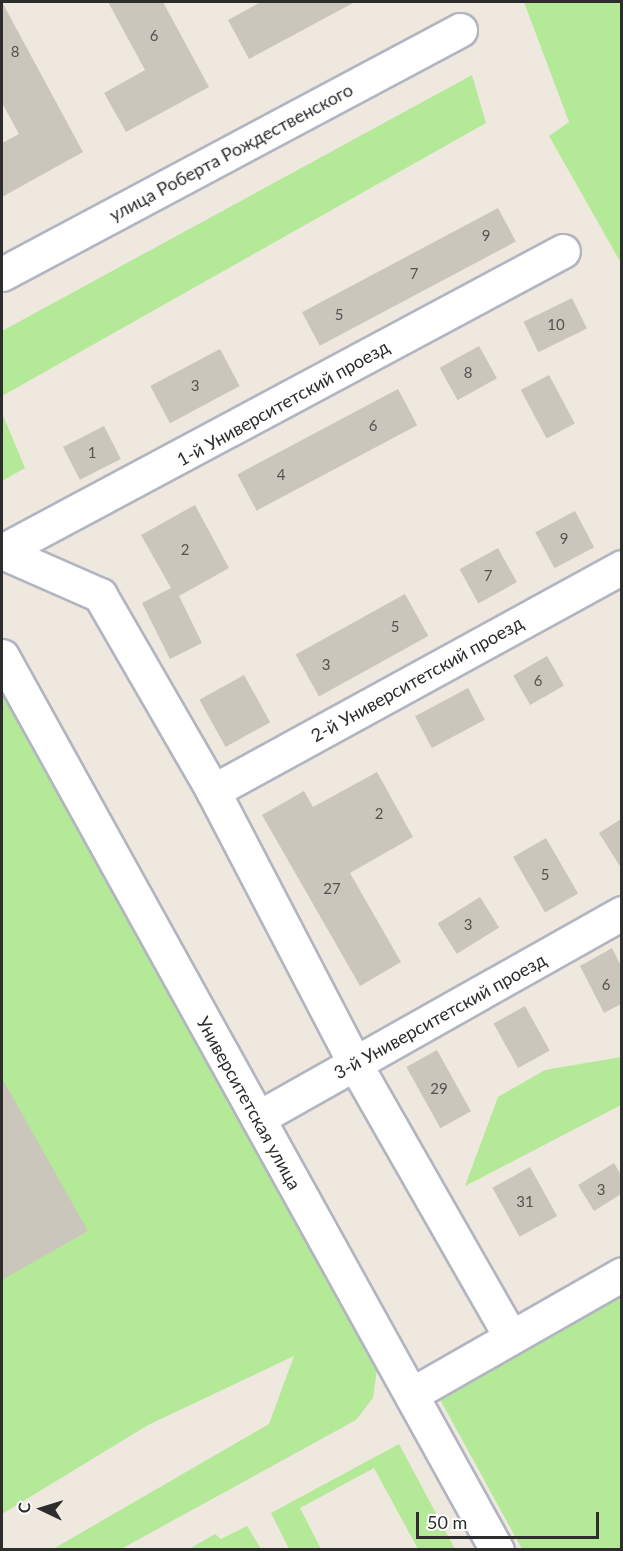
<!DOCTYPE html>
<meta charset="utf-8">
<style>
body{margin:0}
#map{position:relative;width:623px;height:1551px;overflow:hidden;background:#efe8de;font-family:Lato,sans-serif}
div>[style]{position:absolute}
.green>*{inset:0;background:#b4e997}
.building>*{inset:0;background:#cbc6bc;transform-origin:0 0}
.roads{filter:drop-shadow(2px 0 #b2b5c1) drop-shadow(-2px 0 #b2b5c1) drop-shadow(0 2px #b2b5c1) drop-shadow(0 -2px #b2b5c1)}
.minor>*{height:33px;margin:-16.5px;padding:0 16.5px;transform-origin:16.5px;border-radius:16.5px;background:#fff}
span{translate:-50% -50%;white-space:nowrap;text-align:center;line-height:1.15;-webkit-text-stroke:6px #fff;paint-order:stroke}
.number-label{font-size:15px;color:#545351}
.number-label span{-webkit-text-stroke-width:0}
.street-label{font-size:18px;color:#2d2d2d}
.frame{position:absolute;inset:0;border:3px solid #2d2d2d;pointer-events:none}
.north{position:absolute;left:12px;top:1479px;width:60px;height:60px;-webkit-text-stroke:4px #fff;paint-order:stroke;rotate:274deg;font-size:16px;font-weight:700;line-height:24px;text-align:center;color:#2d2d2d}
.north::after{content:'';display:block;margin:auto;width:21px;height:27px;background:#2d2d2d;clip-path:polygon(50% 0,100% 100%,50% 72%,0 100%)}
.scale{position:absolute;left:416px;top:1512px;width:183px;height:27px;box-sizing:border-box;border:3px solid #2d2d2d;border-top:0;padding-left:8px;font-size:18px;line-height:21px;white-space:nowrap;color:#2d2d2d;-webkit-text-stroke:4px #fff;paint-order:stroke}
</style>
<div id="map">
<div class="green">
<i style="clip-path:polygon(524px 2px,621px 2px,621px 263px,549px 136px,569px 122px)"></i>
<i style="clip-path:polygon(472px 75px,486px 123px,2px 396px,2px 331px)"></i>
<i style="clip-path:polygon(2px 413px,25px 468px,2px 481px)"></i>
<i style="clip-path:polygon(2px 689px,377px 1369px,373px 1398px,356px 1420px,121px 1549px,53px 1549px,269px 1424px,294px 1356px,148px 1425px,2px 1514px)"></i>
<i style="clip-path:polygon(621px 1057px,621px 1105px,465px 1186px,498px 1097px,545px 1070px)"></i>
<i style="clip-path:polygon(621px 1274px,621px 1549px,522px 1549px,431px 1383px)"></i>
<i style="clip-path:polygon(399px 1444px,455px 1549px,418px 1549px,374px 1468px,300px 1508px,321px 1549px,289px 1549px,271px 1513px)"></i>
<i style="clip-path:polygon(247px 1526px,261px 1549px,189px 1549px,215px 1534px,221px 1539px)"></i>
</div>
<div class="building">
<i style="clip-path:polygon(2px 2px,83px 152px,2px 197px,2px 143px,19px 134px,2px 103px)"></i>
<i style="clip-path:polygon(108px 2px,163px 2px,209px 87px,126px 132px,104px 93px,145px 70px)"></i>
<i style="clip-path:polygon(261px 2px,355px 2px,249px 59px,228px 20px)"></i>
<i style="left:498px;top:208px;width:38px;height:222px;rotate:62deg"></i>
<i style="left:572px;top:298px;width:34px;height:54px;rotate:64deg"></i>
<i style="left:479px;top:346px;width:37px;height:45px;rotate:61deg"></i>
<i style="left:220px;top:349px;width:42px;height:79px;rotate:62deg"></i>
<i style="left:549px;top:375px;width:55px;height:32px;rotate:62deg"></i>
<i style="left:398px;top:389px;width:41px;height:182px;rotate:62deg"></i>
<i style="left:104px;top:426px;width:37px;height:46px;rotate:63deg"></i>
<i style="clip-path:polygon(195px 505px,229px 568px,179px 596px,202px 643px,170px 659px,142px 603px,171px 588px,141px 535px)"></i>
<i style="left:575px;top:511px;width:41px;height:45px;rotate:62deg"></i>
<i style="left:498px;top:548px;width:39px;height:44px;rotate:61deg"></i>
<i style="left:405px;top:594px;width:48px;height:125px;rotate:61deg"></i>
<i style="left:547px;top:656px;width:34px;height:39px;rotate:60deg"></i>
<i style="left:244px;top:675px;width:54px;height:51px;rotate:61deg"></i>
<i style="left:468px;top:688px;width:36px;height:60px;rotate:62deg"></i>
<i style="clip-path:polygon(377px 772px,413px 837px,350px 873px,401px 962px,360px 986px,262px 815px,304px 791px,313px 807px)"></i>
<i style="clip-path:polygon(621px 819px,621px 868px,599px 833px)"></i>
<i style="left:546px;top:838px;width:64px;height:38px;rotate:60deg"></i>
<i style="left:480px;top:897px;width:36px;height:50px;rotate:58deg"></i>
<i style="clip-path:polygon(612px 948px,621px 966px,621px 1004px,604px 1013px,580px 966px)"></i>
<i style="left:525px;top:1006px;width:51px;height:36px;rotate:61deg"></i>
<i style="left:437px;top:1050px;width:70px;height:35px;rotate:61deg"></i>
<i style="clip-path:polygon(2px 1078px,88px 1231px,2px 1280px)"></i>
<i style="clip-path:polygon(614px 1163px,621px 1175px,621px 1194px,594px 1211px,578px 1185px)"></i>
<i style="left:530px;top:1167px;width:56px;height:43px;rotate:61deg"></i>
</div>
<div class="roads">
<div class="minor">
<i style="left:2px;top:274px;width:519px;rotate:-28.05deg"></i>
<i style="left:2px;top:551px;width:636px;rotate:-28.14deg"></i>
<i style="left:2px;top:552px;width:107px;rotate:23.7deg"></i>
<i style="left:100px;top:595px;width:226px;rotate:60deg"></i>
<i style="left:213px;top:791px;width:308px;rotate:62.5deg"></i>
<i style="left:355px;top:1064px;width:314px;rotate:60.3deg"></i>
<i style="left:2px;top:656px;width:1022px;rotate:61.03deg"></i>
<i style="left:213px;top:791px;width:466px;rotate:-28.7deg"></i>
<i style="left:258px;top:1118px;width:418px;rotate:-29.4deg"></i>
<i style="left:412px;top:1394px;width:242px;rotate:-29.7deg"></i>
</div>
</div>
<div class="number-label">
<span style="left:154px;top:36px">6</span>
<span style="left:15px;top:52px">8</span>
<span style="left:486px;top:236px">9</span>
<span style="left:414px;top:274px">7</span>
<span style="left:339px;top:315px">5</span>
<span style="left:556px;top:325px">10</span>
<span style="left:468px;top:373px">8</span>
<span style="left:195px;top:386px">3</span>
<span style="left:373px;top:426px">6</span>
<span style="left:92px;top:453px">1</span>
<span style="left:281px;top:475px">4</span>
<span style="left:564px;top:539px">9</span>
<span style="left:185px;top:550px">2</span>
<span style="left:488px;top:576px">7</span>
<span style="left:395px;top:627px">5</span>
<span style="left:326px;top:665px">3</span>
<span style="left:538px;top:681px">6</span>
<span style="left:379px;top:814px">2</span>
<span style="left:545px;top:875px">5</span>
<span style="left:332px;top:889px">27</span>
<span style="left:468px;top:925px">3</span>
<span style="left:606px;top:985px">6</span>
<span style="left:439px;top:1089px">29</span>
<span style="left:601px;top:1190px">3</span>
<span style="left:525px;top:1202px">31</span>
</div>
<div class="street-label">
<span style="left:231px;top:152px;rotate:-28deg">улица Роберта Рождественского</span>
<span style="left:283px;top:403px;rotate:-29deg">1-й Университетский проезд</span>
<span style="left:417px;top:679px;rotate:-29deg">2-й Университетский проезд</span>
<span style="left:440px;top:1016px;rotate:-29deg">3-й Университетский проезд</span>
<span style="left:249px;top:1103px;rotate:61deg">Университетская улица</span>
</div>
<div class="frame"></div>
<div class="north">С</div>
<div class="scale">50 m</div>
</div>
